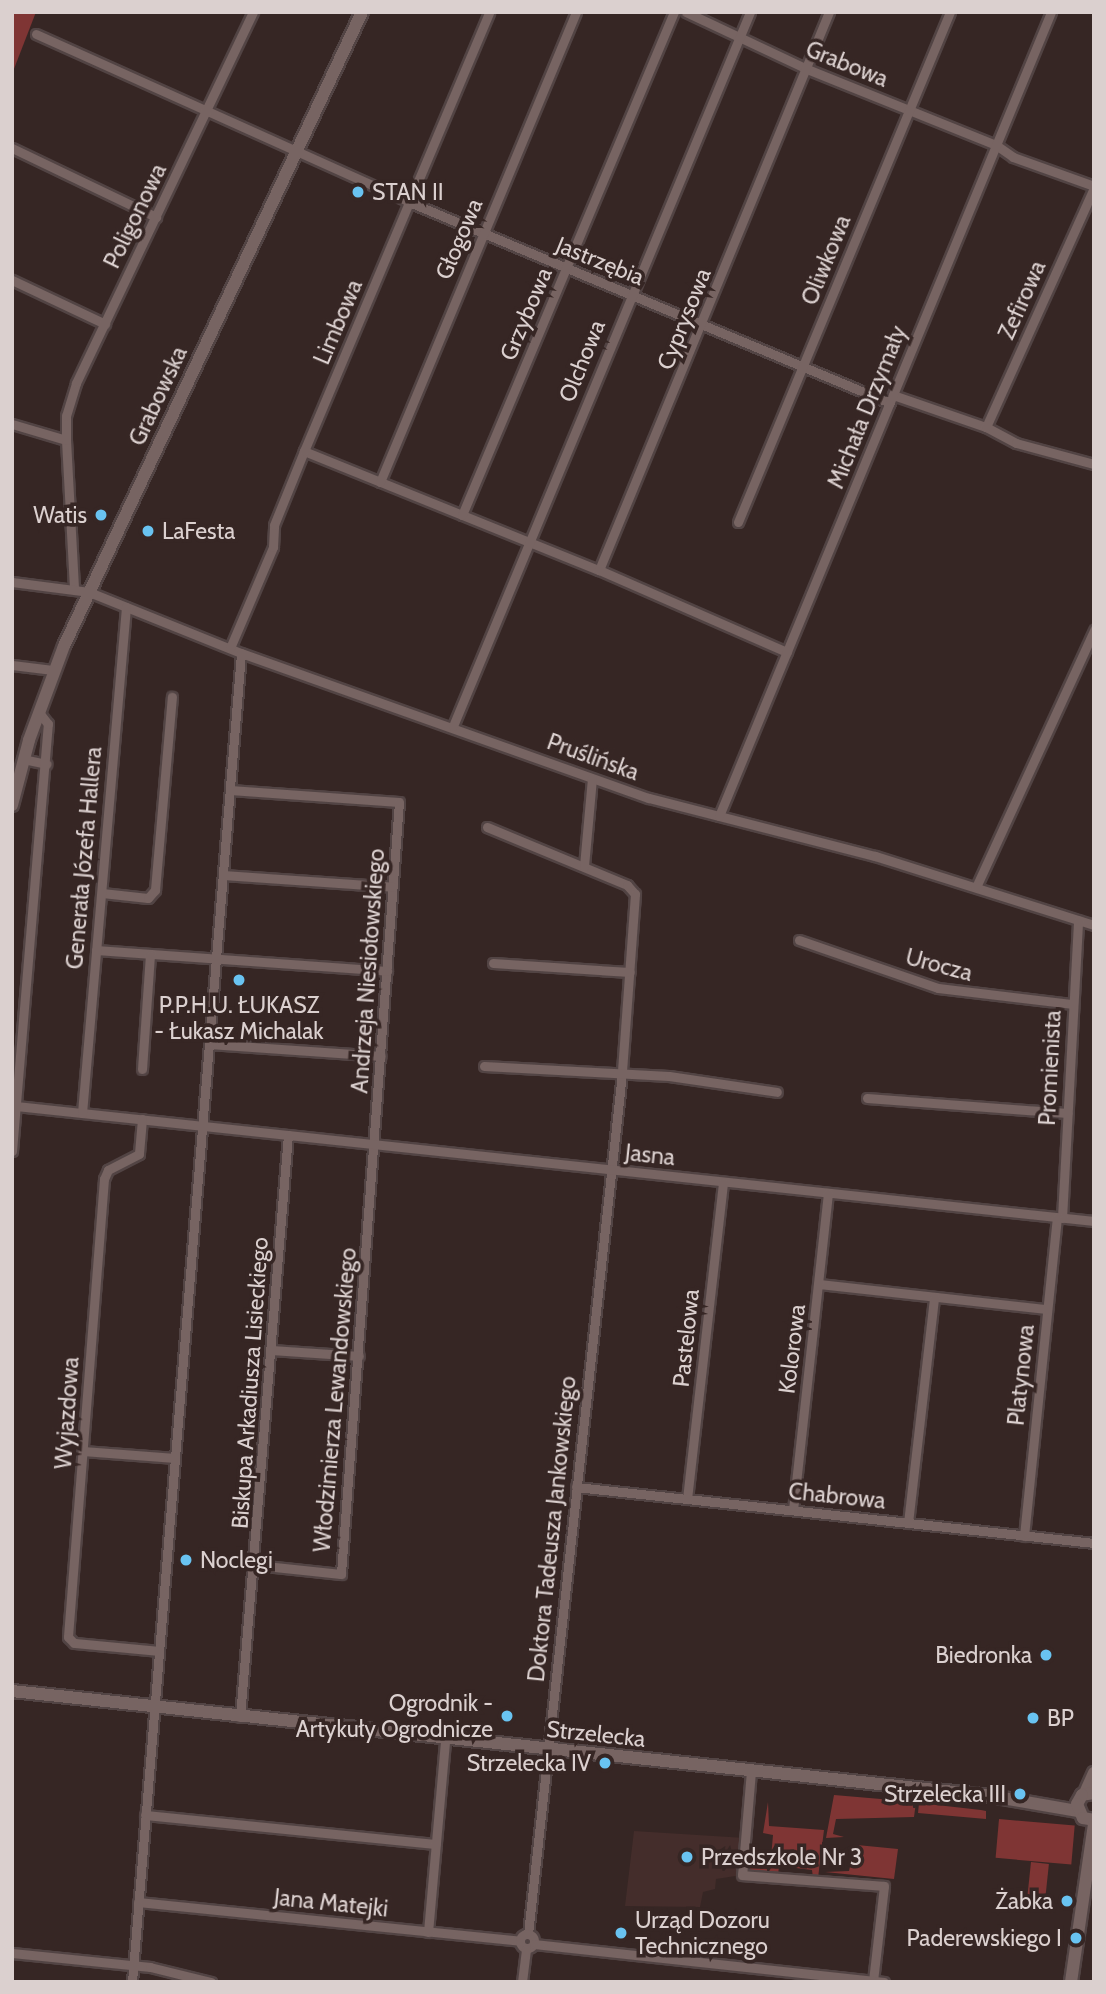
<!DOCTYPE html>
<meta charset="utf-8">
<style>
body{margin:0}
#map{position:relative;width:1106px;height:1994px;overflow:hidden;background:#362624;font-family:Cabin,sans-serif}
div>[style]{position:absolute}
.built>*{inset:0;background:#442d2b}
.green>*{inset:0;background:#7f3534;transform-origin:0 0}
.roads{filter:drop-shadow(2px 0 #524444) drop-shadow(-2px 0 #524444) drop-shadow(0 2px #524444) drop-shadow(0 -2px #524444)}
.street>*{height:9px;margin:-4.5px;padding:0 4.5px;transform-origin:4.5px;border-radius:4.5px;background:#776462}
.street>.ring{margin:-4.5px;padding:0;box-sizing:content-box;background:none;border:9px solid #776462;border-radius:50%}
.secondary>*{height:12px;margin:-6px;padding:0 6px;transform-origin:6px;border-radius:6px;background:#776462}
.dots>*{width:19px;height:19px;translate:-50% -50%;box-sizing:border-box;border:4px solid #362624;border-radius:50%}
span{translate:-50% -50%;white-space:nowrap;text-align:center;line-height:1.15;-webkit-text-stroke:7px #362624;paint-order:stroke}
.street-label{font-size:23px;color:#dbd0cf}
.poi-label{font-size:23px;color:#dbd0cf}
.left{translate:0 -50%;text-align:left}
.right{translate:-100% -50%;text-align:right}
.frame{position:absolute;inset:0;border:14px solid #dbd0cf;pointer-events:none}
</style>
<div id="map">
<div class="built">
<i style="clip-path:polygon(634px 1831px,745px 1838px,742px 1875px,716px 1879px,715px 1889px,703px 1892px,700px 1907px,625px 1906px)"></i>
</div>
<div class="green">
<i style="clip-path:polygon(12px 12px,36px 12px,12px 74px)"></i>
<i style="clip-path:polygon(834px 1795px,916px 1802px,914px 1817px,836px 1819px,833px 1834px,844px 1837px,826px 1838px)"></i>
<i style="clip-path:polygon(768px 1802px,769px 1826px,824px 1830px,818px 1878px,813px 1878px,812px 1870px,796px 1868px,779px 1867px,778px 1874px,747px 1871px,752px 1860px,752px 1868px,770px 1869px,773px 1835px,763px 1833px)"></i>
<i style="clip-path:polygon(919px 1803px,981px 1810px,986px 1811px,986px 1819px,918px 1813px)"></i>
<i style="left:999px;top:1819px;width:76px;height:39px;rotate:5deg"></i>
<i style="clip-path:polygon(857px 1845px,898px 1849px,894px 1879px,825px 1872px,849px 1871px,851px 1862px,859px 1862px,853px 1858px)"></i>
<i style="left:1031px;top:1862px;width:18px;height:41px;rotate:6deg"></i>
</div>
<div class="roads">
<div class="street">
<i style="left:686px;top:12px;width:134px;rotate:25.2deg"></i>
<i style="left:807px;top:69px;width:204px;rotate:21.9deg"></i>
<i style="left:996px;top:145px;width:21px;rotate:35deg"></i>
<i style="left:1013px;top:157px;width:86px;rotate:19.7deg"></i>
<i style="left:36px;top:34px;width:409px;rotate:24.2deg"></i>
<i style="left:409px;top:202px;width:521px;rotate:22.68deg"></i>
<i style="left:12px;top:148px;width:160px;rotate:25.6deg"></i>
<i style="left:12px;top:280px;width:103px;rotate:25.3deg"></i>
<i style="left:893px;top:395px;width:98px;rotate:19deg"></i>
<i style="left:986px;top:427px;width:34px;rotate:28deg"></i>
<i style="left:1016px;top:443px;width:81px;rotate:15.1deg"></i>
<i style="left:12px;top:424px;width:56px;rotate:16.5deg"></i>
<i style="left:66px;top:440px;width:148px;rotate:86.9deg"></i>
<i style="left:986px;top:427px;width:262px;rotate:-65.7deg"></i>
<i style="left:66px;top:440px;width:24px;rotate:-90deg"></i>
<i style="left:66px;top:416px;width:34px;rotate:-73deg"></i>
<i style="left:76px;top:383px;width:411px;rotate:-64.5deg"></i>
<i style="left:304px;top:451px;width:318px;rotate:22deg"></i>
<i style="left:599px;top:570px;width:604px;rotate:-67.6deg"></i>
<i style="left:380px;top:482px;width:509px;rotate:-67.36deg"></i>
<i style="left:462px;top:515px;width:546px;rotate:-67.15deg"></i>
<i style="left:738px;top:522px;width:552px;rotate:-67.43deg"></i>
<i style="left:599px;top:570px;width:205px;rotate:23.6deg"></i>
<i style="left:12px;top:582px;width:78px;rotate:7.4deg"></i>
<i style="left:89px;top:592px;width:164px;rotate:21.9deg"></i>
<i style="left:241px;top:653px;width:433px;rotate:19.6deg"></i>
<i style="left:649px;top:798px;width:233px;rotate:14.4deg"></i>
<i style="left:875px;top:856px;width:230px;rotate:17.5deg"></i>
<i style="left:230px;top:648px;width:110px;rotate:-66.9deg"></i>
<i style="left:273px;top:547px;width:22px;rotate:-87deg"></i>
<i style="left:274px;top:525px;width:80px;rotate:-67.9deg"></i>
<i style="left:304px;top:451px;width:476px;rotate:-67.1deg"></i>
<i style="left:12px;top:665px;width:41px;rotate:7deg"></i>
<i style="left:453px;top:726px;width:773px;rotate:-67.41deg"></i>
<i style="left:23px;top:759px;width:24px;rotate:12deg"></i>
<i style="left:230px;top:790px;width:169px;rotate:4.1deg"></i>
<i style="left:399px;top:802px;width:774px;rotate:94.3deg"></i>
<i style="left:341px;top:1574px;width:86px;rotate:-174deg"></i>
<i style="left:719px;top:816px;width:870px;rotate:-67.56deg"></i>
<i style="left:487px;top:827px;width:152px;rotate:22.5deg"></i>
<i style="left:627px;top:885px;width:12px;rotate:48deg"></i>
<i style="left:635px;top:894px;width:179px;rotate:94.2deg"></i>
<i style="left:622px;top:1073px;width:866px;rotate:96.23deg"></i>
<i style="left:584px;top:866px;width:88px;rotate:-84.8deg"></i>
<i style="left:223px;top:875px;width:170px;rotate:4deg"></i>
<i style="left:976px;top:887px;width:283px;rotate:-65.3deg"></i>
<i style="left:102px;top:893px;width:46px;rotate:6.2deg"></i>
<i style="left:148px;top:898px;width:11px;rotate:-49deg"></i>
<i style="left:155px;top:890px;width:194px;rotate:-85deg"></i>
<i style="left:799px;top:940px;width:147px;rotate:19.1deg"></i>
<i style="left:938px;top:988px;width:136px;rotate:6.8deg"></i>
<i style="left:96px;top:950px;width:292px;rotate:4.1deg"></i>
<i style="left:493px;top:963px;width:137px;rotate:3.8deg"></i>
<i style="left:210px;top:1044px;width:171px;rotate:4deg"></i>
<i style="left:484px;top:1066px;width:185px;rotate:3.1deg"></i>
<i style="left:669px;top:1076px;width:109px;rotate:8.4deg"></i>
<i style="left:142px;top:1069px;width:114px;rotate:-86deg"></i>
<i style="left:867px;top:1098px;width:201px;rotate:4.3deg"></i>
<i style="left:16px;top:1106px;width:1084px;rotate:6.09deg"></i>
<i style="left:82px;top:1113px;width:508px;rotate:-85.03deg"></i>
<i style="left:142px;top:1119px;width:35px;rotate:95deg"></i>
<i style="left:139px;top:1154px;width:35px;rotate:153deg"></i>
<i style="left:108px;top:1170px;width:10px;rotate:114deg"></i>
<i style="left:104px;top:1179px;width:459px;rotate:94.5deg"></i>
<i style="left:68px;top:1637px;width:8px;rotate:45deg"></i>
<i style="left:74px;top:1643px;width:84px;rotate:5.4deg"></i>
<i style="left:12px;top:1151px;width:429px;rotate:-85.2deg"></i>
<i style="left:48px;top:724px;width:16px;rotate:-128deg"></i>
<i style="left:1062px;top:1218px;width:298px;rotate:-86.9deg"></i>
<i style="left:819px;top:1284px;width:229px;rotate:6.3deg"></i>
<i style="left:272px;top:1350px;width:87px;rotate:3.9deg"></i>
<i style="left:84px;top:1451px;width:90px;rotate:4.4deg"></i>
<i style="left:576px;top:1487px;width:521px;rotate:6.17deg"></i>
<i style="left:687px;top:1499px;width:319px;rotate:-83.5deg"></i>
<i style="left:793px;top:1510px;width:319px;rotate:-83.7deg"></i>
<i style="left:908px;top:1523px;width:227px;rotate:-83.4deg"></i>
<i style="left:1024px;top:1536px;width:320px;rotate:-84.1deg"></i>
<i style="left:240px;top:1717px;width:584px;rotate:-85.29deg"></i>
<i style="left:751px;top:1771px;width:104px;rotate:94.9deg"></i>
<i style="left:742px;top:1875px;width:142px;rotate:4.4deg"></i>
<i style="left:884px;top:1886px;width:96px;rotate:96.6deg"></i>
<i style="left:145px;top:1815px;width:292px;rotate:5.7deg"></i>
<i style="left:138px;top:1902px;width:384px;rotate:5.8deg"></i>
<i style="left:428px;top:1932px;width:193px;rotate:-84.9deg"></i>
<i class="ring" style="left:520px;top:1934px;width:5px;height:5px"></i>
<i style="left:534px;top:1944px;width:352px;rotate:6.2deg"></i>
<i style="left:12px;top:1953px;width:139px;rotate:5.8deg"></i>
<i style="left:150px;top:1967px;width:63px;rotate:13.8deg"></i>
<i style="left:132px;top:1982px;width:1333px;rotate:-85.31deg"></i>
<i style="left:522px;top:1982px;width:33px;rotate:-83deg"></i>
</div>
<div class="secondary">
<i style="left:12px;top:805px;width:67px;rotate:-75.3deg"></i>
<i style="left:29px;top:740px;width:100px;rotate:-69.6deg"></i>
<i style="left:64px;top:646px;width:701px;rotate:-64.82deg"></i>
<i style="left:12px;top:1691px;width:985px;rotate:6.12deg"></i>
<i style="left:991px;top:1796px;width:87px;rotate:9.9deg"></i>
<i style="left:1085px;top:1793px;width:22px;rotate:-66deg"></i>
<i style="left:1094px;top:1793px;width:12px;rotate:171deg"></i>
<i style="left:1082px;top:1795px;width:10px;rotate:119deg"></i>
<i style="left:1077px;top:1804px;width:15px;rotate:67deg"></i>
<i style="left:1083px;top:1818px;width:11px;rotate:10deg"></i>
<i style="left:1071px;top:1982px;width:160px;rotate:-81.7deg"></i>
</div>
</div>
<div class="dots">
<i style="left:358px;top:192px;background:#69c3f1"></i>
<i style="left:101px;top:515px;background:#69c3f1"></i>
<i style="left:148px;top:531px;background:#69c3f1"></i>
<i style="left:239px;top:980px;background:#69c3f1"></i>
<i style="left:186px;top:1560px;background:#69c3f1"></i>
<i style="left:1046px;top:1655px;background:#69c3f1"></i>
<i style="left:507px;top:1716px;background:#69c3f1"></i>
<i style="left:1033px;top:1718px;background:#69c3f1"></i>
<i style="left:605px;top:1763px;background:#69c3f1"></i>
<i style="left:1020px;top:1794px;background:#69c3f1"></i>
<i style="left:687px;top:1857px;background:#69c3f1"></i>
<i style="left:1067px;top:1901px;background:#69c3f1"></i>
<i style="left:621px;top:1933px;background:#69c3f1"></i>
<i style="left:1076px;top:1938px;background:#69c3f1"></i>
</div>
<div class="street-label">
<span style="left:847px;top:64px;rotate:22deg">Grabowa</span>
<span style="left:135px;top:216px;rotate:-64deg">Poligonowa</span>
<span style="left:459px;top:239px;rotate:-67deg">Głogowa</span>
<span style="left:826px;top:260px;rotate:-68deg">Oliwkowa</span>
<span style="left:600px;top:261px;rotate:22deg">Jastrzębia</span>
<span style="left:1022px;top:300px;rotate:-66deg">Zefirowa</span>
<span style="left:526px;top:314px;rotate:-67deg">Grzybowa</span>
<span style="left:684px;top:319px;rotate:-68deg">Cyprysowa</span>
<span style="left:338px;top:322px;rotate:-67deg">Limbowa</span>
<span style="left:582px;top:361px;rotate:-68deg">Olchowa</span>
<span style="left:158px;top:396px;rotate:-65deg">Grabowska</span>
<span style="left:867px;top:407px;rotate:-68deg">Michała Drzymały</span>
<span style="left:593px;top:757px;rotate:20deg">Pruślińska</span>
<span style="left:84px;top:858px;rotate:-85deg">Generała Józefa Hallera</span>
<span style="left:939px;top:965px;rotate:15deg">Urocza</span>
<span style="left:368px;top:971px;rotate:-86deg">Andrzeja Niesiołowskiego</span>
<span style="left:1050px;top:1068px;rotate:-87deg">Promienista</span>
<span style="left:650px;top:1155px;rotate:6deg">Jasna</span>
<span style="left:686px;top:1338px;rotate:-84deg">Pastelowa</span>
<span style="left:792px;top:1349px;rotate:-83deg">Kolorowa</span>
<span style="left:1021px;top:1375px;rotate:-84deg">Platynowa</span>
<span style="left:250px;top:1383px;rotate:-86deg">Biskupa Arkadiusza Lisieckiego</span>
<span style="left:335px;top:1400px;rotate:-85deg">Włodzimierza Lewandowskiego</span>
<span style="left:67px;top:1413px;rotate:-86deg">Wyjazdowa</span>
<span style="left:837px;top:1496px;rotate:6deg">Chabrowa</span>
<span style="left:552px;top:1529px;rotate:-84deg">Doktora Tadeusza Jankowskiego</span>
<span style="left:596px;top:1734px;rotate:6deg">Strzelecka</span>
<span style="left:331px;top:1903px;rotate:6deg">Jana Matejki</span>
</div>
<div class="poi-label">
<span class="left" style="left:372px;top:192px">STAN II</span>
<span class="right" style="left:87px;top:515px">Watis</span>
<span class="left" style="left:162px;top:531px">LaFesta</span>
<span style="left:239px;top:1018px">P.P.H.U. ŁUKASZ<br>- Łukasz Michalak</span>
<span class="left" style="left:200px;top:1560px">Noclegi</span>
<span class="right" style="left:1032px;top:1655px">Biedronka</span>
<span class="right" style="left:493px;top:1716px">Ogrodnik -<br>Artykuły Ogrodnicze</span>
<span class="left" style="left:1047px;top:1718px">BP</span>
<span class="right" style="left:591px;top:1763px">Strzelecka IV</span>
<span class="right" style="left:1006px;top:1794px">Strzelecka III</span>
<span class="left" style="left:701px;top:1857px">Przedszkole Nr 3</span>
<span class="right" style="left:1053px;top:1901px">Żabka</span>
<span class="left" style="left:635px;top:1933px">Urząd Dozoru<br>Technicznego</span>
<span class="right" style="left:1062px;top:1938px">Paderewskiego I</span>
</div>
<div class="frame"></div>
</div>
